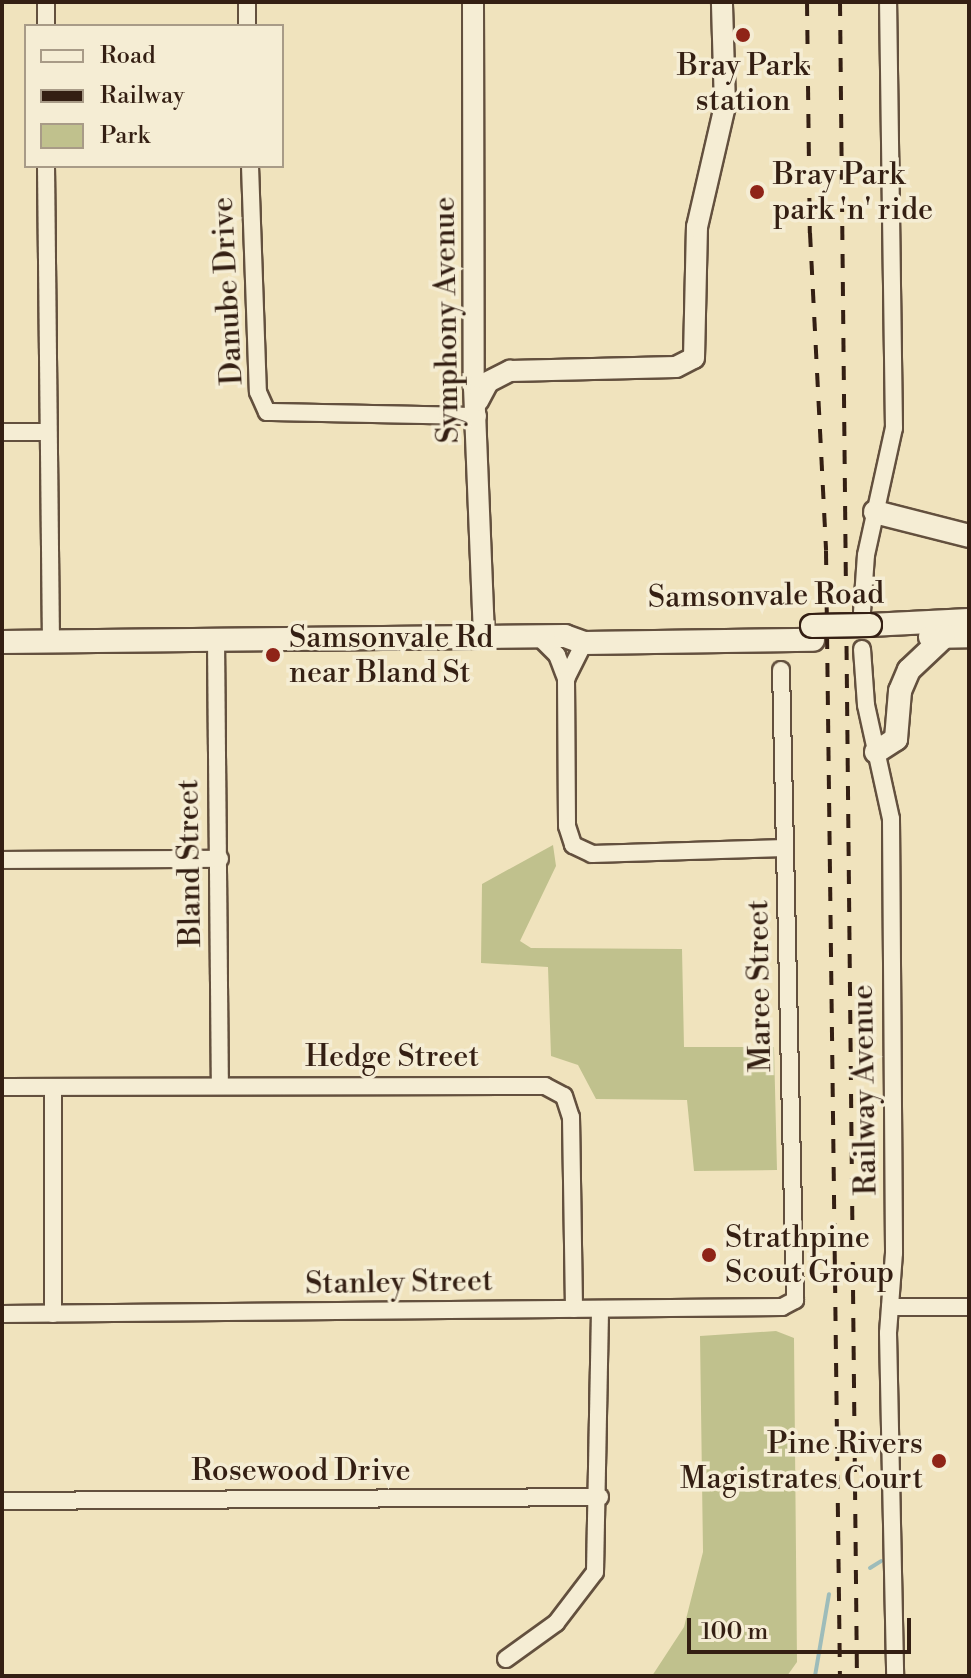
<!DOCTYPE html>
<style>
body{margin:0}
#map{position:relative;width:971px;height:1678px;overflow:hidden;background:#f0e3bd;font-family:"Libre Bodoni",serif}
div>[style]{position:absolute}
.green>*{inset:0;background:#c0c18d}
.stream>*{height:4px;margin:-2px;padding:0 2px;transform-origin:2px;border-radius:2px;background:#9dbcba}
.roads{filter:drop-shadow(2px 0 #63503e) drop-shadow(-2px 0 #63503e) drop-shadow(0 2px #63503e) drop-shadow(0 -2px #63503e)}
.minor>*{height:16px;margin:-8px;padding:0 8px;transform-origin:8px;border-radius:8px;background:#f5edd4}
.tertiary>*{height:20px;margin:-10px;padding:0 10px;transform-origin:10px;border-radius:10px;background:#f5edd4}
.secondary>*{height:22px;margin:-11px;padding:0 11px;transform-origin:11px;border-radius:11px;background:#f5edd4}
.rail>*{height:4px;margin-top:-2px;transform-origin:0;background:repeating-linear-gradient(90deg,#341f13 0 14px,transparent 0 28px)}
.bridges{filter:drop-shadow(2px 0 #341f13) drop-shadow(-2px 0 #341f13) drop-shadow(0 2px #341f13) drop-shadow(0 -2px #341f13)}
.secondary-bridge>*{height:22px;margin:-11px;padding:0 11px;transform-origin:11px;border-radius:11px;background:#f5edd4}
.dots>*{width:22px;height:22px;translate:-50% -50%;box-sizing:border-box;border:4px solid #f5edd4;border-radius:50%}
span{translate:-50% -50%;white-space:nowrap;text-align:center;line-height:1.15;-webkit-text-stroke:7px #f5edd4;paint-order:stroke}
.poi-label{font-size:30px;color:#341f13}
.left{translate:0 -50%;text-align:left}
.right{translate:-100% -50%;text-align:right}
.street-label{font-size:30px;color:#341f13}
.frame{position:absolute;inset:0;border:4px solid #341f13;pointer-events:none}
.legend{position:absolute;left:24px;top:24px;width:260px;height:144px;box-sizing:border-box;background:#f5edd4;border:2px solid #a89b87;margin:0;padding:10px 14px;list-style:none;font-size:24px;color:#341f13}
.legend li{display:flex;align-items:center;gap:16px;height:40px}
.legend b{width:40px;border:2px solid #a89b87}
.scale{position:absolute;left:687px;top:1618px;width:224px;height:36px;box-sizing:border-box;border:4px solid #341f13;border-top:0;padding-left:10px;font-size:24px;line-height:28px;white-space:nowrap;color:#341f13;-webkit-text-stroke:6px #f5edd4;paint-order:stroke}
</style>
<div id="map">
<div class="green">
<i style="clip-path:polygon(553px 845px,556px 866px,520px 941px,531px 948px,682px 949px,684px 1047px,774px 1047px,777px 1170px,694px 1171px,687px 1100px,596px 1099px,578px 1065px,551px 1056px,548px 967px,481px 963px,482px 884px)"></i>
<i style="clip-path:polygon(776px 1331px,794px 1338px,797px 1662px,787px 1676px,652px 1676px,684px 1627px,703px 1552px,700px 1336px)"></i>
</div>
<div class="stream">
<i style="left:870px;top:1568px;width:13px;rotate:-32deg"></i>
<i style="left:815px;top:1676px;width:83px;rotate:-80.3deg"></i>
</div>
<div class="roads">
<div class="minor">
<i style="left:247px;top:2px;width:24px;rotate:90deg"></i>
<i style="left:46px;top:26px;width:24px;rotate:-90deg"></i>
<i style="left:46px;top:166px;width:475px;rotate:89.4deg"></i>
<i style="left:250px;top:166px;width:226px;rotate:88deg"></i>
<i style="left:258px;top:392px;width:22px;rotate:66deg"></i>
<i style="left:267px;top:412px;width:211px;rotate:1.1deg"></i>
<i style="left:2px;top:432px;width:46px"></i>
<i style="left:862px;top:612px;width:57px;rotate:-86deg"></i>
<i style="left:866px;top:555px;width:130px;rotate:-77.6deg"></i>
<i style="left:894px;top:428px;width:426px;rotate:-90.8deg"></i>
<i style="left:538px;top:636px;width:27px;rotate:45deg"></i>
<i style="left:557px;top:655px;width:26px;rotate:69deg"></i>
<i style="left:216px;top:640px;width:445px;rotate:89.5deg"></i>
<i style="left:584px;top:643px;width:40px;rotate:116.6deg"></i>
<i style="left:566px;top:679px;width:147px;rotate:89.6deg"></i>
<i style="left:567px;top:826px;width:20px;rotate:72deg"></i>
<i style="left:573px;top:845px;width:21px;rotate:25deg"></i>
<i style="left:592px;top:854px;width:193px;rotate:-1.8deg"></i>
<i style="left:862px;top:649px;width:56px;rotate:85.9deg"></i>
<i style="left:866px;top:705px;width:117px;rotate:77.6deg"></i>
<i style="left:891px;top:819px;width:434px;rotate:89.6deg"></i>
<i style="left:894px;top:1253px;width:80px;rotate:94.3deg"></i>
<i style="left:888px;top:1333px;width:343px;rotate:88.8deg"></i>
<i style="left:2px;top:860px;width:218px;rotate:-0.3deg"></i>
<i style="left:2px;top:1087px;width:543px;rotate:-0.11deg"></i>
<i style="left:545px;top:1086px;width:21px;rotate:28deg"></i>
<i style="left:564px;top:1096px;width:22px;rotate:72deg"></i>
<i style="left:571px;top:1117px;width:192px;rotate:89.1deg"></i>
<i style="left:890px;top:1307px;width:79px"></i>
<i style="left:2px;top:1314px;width:780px;rotate:-0.51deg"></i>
<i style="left:782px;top:1307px;width:15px;rotate:-28deg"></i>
<i style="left:795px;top:1300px;width:630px;rotate:-91.27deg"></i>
<i style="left:53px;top:1314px;width:227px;rotate:-90deg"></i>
<i style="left:2px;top:1501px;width:598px;rotate:-0.38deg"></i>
<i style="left:506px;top:1659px;width:62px;rotate:-35.8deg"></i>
<i style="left:556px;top:1623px;width:64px;rotate:-52.6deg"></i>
<i style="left:595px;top:1572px;width:263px;rotate:-88.9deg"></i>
</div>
<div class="tertiary">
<i style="left:473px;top:2px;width:385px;rotate:89.9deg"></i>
<i style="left:474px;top:387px;width:250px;rotate:87.7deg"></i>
<i style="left:478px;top:401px;width:21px;rotate:-62deg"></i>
<i style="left:488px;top:382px;width:25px;rotate:-27deg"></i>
<i style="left:510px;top:371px;width:166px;rotate:-1.4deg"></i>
<i style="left:676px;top:367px;width:20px;rotate:-27deg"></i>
<i style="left:694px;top:358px;width:131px;rotate:-88.7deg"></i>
<i style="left:697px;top:227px;width:124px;rotate:-77deg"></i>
<i style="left:725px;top:106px;width:104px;rotate:-91.7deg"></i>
</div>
<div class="secondary">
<i style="left:875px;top:512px;width:97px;rotate:14.3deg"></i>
<i style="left:870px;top:625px;width:99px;rotate:-2.9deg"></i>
<i style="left:930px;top:637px;width:39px;rotate:-1deg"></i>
<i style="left:2px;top:642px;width:563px;rotate:-0.61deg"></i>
<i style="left:565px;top:636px;width:20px;rotate:20deg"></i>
<i style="left:584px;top:643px;width:229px;rotate:-0.8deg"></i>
<i style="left:876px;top:752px;width:24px;rotate:-33deg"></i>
<i style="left:896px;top:739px;width:48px;rotate:-85.2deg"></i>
<i style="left:900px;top:691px;width:23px;rotate:-67deg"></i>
<i style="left:909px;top:670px;width:48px;rotate:-43.3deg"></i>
</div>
</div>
<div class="rail">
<i style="left:807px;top:2px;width:231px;rotate:89.3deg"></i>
<i style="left:810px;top:233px;width:318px;rotate:87.1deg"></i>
<i style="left:826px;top:551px;width:1125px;rotate:89.29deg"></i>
<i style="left:840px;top:2px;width:1674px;rotate:89.42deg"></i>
</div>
<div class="bridges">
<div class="secondary-bridge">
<i style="left:812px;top:626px;width:58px;rotate:-1deg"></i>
</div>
</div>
<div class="dots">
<i style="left:743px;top:35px;background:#8f2418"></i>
<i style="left:757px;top:192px;background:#8f2418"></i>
<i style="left:273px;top:655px;background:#8f2418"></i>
<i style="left:709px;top:1255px;background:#8f2418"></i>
<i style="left:939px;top:1461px;background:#8f2418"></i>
</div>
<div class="poi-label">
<span style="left:743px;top:83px">Bray Park<br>station</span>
<span class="left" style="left:773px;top:192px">Bray Park<br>park 'n' ride</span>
<span class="left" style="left:289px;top:655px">Samsonvale Rd<br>near Bland St</span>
<span class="left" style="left:725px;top:1255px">Strathpine<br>Scout Group</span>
<span class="right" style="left:923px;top:1461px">Pine Rivers<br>Magistrates Court</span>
</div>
<div class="street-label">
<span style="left:228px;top:291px;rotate:-93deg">Danube Drive</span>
<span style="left:447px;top:320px;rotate:-91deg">Symphony Avenue</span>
<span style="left:766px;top:596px;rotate:-1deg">Samsonvale Road</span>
<span style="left:190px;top:863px;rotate:-91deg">Bland Street</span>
<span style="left:760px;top:986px;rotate:-91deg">Maree Street</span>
<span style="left:392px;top:1057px">Hedge Street</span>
<span style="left:865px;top:1090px;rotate:-91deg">Railway Avenue</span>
<span style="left:399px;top:1283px;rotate:-1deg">Stanley Street</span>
<span style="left:301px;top:1471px">Rosewood Drive</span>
</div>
<div class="frame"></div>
<ul class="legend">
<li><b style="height:10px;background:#f5edd4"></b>Road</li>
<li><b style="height:10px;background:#341f13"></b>Railway</li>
<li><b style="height:22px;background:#c0c18d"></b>Park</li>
</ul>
<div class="scale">100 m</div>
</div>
